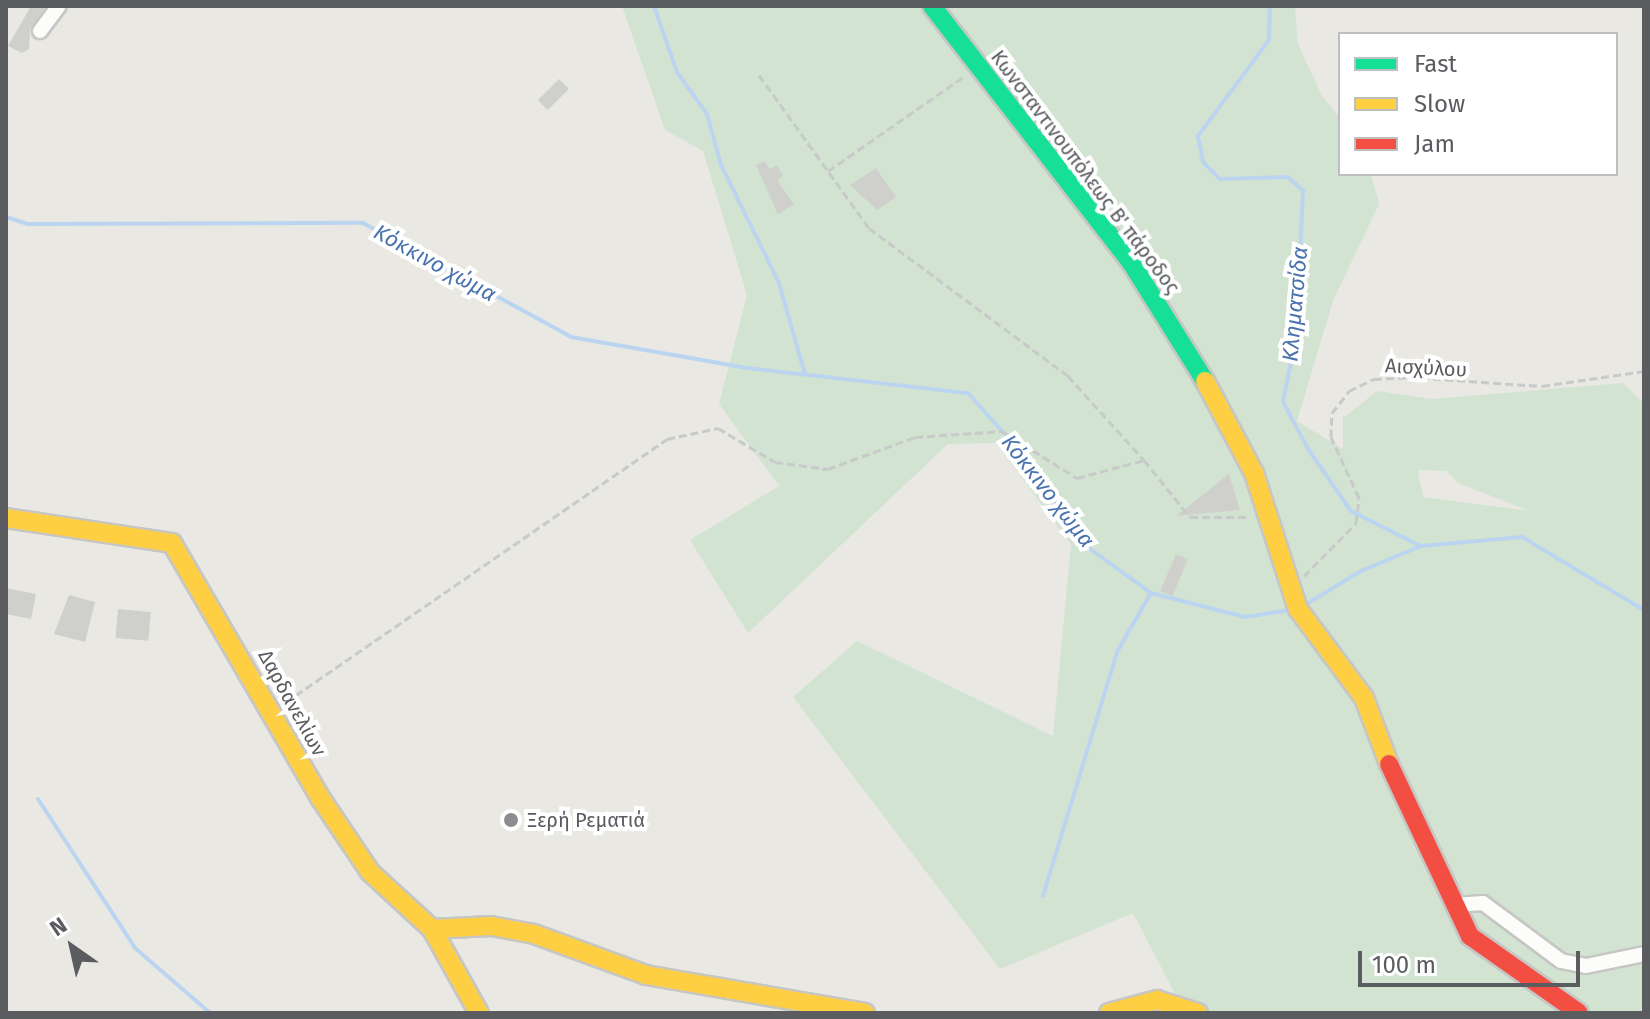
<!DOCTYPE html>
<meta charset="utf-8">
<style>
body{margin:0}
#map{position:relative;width:1650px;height:1019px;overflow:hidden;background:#e9e8e3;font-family:"Fira Sans",sans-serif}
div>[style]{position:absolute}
.green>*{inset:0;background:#d2e4d1}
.stream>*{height:4px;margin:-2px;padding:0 2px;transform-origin:2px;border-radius:2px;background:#bbd5f0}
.building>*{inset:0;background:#cfcfcc;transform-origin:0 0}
.path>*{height:3px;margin-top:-1.5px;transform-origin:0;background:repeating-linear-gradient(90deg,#c7cac8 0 8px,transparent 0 12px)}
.roads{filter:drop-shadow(2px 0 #c6c6c5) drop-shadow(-2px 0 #c6c6c5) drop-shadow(0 2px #c6c6c5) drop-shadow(0 -2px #c6c6c5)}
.street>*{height:14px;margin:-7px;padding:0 7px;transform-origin:7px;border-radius:7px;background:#fcfcfb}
.fast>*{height:18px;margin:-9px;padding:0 9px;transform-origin:9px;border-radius:9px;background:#16e098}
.slow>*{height:18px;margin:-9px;padding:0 9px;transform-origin:9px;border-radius:9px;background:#ffcf43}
.jam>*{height:18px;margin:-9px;padding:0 9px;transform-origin:9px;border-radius:9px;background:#f24e42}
.dots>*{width:22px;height:22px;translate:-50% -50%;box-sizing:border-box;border:4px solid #fff;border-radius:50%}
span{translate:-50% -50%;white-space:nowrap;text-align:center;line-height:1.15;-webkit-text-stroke:8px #fff;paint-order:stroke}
.street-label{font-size:20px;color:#5a5c60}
.poi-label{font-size:20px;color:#5a5c60}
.left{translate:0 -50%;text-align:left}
.water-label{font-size:22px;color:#4a73ad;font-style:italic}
.frame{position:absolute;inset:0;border:8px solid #5a5c60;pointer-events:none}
.legend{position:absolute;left:1338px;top:32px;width:280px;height:144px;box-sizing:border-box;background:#fff;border:2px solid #bdbebf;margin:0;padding:10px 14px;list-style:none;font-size:24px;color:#5a5c60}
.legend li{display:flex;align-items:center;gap:16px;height:40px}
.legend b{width:40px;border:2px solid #bdbebf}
.north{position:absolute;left:32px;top:907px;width:80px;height:80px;-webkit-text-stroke:6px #fff;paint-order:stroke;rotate:326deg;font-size:22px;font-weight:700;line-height:32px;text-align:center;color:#5a5c60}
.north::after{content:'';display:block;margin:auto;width:28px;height:36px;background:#5a5c60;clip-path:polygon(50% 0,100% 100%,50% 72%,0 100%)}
.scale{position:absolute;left:1358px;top:951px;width:222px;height:36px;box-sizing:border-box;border:4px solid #5a5c60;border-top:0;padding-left:10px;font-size:24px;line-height:28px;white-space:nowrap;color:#5a5c60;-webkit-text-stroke:6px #fff;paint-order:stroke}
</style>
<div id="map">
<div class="green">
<i style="clip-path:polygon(evenodd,622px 6px,1295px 6px,1298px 44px,1322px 96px,1340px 118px,1340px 174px,1371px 174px,1379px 204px,1333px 301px,1297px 421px,1343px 449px,1343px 418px,1377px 391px,1432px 399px,1623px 383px,1644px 404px,1644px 1013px,1213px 1013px,1176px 996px,1133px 913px,1000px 969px,793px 697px,857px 641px,1053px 736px,1071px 544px,996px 443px,948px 444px,748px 633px,690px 540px,779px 486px,719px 404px,747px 295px,703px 151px,665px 130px,622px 6px,1418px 470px,1447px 471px,1458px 483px,1530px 511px,1423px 497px,1418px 470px)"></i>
</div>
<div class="stream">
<i style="left:654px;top:6px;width:70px;rotate:70.8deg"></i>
<i style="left:677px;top:72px;width:52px;rotate:54.5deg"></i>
<i style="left:707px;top:114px;width:53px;rotate:74.6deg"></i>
<i style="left:721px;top:165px;width:131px;rotate:63.8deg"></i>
<i style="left:779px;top:283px;width:95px;rotate:74.1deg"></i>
<i style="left:1270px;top:6px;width:34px;rotate:92deg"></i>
<i style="left:1269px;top:40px;width:119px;rotate:126.5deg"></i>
<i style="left:1198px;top:136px;width:26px;rotate:79deg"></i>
<i style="left:1203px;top:162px;width:24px;rotate:45deg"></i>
<i style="left:1220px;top:179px;width:68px;rotate:-1.7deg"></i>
<i style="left:1288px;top:177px;width:21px;rotate:43deg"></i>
<i style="left:1303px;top:191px;width:147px;rotate:92.7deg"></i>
<i style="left:1296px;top:338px;width:65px;rotate:101.5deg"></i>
<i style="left:1283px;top:402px;width:53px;rotate:62deg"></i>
<i style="left:1308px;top:449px;width:75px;rotate:55.3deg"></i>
<i style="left:1351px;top:511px;width:78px;rotate:26.6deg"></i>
<i style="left:1421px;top:546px;width:101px;rotate:-5.1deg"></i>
<i style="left:1522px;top:537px;width:142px;rotate:30.9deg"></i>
<i style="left:6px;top:217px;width:23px;rotate:18deg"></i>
<i style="left:28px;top:224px;width:335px;rotate:-0.2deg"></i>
<i style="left:363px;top:223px;width:237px;rotate:28.7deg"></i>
<i style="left:571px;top:337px;width:179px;rotate:10deg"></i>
<i style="left:747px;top:368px;width:222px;rotate:6.5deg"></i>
<i style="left:968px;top:393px;width:89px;rotate:48.2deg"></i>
<i style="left:1027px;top:459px;width:105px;rotate:55.9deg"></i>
<i style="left:1086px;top:546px;width:80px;rotate:35.9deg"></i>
<i style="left:1151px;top:593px;width:97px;rotate:14.3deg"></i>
<i style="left:1245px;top:617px;width:46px;rotate:-8.8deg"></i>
<i style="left:1302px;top:607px;width:69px;rotate:-31.4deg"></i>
<i style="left:1361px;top:571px;width:65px;rotate:-22.6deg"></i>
<i style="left:38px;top:799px;width:178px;rotate:56.9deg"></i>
<i style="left:135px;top:948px;width:99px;rotate:40.9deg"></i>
<i style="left:1043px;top:896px;width:255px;rotate:-73.1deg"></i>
<i style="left:1117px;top:652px;width:68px;rotate:-60deg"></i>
</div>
<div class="building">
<i style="clip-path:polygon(31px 6px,46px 6px,30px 29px,29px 49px,22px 53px,8px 46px)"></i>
<i style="left:559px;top:79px;width:14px;height:30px;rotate:45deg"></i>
<i style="clip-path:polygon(764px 161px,770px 169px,777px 165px,783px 176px,777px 180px,794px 204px,778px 215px,756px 165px)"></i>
<i style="clip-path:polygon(876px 168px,896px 197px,877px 210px,850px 185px)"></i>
<i style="clip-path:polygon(1229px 474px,1240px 510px,1176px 516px)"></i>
<i style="left:1176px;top:554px;width:13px;height:40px;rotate:23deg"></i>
<i style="clip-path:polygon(6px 588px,36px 594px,31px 619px,6px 614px)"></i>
<i style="clip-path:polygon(69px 595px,95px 602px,85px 642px,54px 634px)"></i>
<i style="left:118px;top:609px;width:33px;height:29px;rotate:5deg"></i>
</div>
<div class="path">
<i style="left:759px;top:75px;width:188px;rotate:54.3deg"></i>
<i style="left:869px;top:228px;width:248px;rotate:36.6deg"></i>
<i style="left:1068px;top:376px;width:113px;rotate:47.9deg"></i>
<i style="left:828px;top:171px;width:168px;rotate:-34.8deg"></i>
<i style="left:1304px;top:576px;width:74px;rotate:-45.5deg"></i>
<i style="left:1356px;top:523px;width:25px;rotate:-83deg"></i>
<i style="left:1359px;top:498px;width:67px;rotate:-114.7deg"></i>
<i style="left:1331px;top:437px;width:24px;rotate:-88deg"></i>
<i style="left:1332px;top:413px;width:28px;rotate:-52deg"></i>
<i style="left:1349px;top:391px;width:28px;rotate:-26deg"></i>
<i style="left:1374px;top:379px;width:35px;rotate:-3deg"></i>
<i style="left:1409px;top:377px;width:133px;rotate:3.9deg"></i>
<i style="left:1542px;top:386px;width:103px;rotate:-8.4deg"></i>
<i style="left:286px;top:702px;width:463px;rotate:-34.6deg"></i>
<i style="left:667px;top:439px;width:52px;rotate:-12.2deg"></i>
<i style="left:718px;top:428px;width:66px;rotate:30.8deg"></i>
<i style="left:775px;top:462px;width:53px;rotate:7.5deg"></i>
<i style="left:828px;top:469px;width:93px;rotate:-20.2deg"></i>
<i style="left:915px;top:437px;width:87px;rotate:-3.9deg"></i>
<i style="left:1002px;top:431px;width:89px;rotate:32.1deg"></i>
<i style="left:1077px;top:478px;width:69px;rotate:-15deg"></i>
<i style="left:1144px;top:460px;width:73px;rotate:51.1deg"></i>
<i style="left:1190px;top:517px;width:59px"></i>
</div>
<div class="roads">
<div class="street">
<i style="left:40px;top:31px;width:31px;rotate:-53deg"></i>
<i style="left:1455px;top:905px;width:28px;rotate:-4deg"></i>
<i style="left:1483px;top:903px;width:97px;rotate:36.6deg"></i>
<i style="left:1561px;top:961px;width:25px;rotate:11deg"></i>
<i style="left:1586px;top:966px;width:59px;rotate:-11.7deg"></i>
</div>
<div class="fast">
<i style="left:932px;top:6px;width:326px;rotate:52.2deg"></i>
<i style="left:1132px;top:264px;width:138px;rotate:58deg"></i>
</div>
<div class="slow">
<i style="left:1205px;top:381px;width:104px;rotate:62deg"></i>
<i style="left:1254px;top:473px;width:143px;rotate:72.1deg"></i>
<i style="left:1298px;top:609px;width:111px;rotate:53.4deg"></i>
<i style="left:1364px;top:698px;width:71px;rotate:69.3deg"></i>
<i style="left:6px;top:518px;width:168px;rotate:8.6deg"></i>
<i style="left:172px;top:543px;width:296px;rotate:59.8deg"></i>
<i style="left:321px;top:799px;width:88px;rotate:56.1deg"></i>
<i style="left:370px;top:872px;width:84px;rotate:42.6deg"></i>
<i style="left:432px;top:929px;width:96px;rotate:60.8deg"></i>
<i style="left:432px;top:929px;width:59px;rotate:-2.9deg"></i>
<i style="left:491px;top:926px;width:44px;rotate:10.5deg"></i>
<i style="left:534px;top:934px;width:119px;rotate:20.1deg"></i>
<i style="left:646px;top:975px;width:222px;rotate:9.8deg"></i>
<i style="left:1109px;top:1013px;width:50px;rotate:-15.2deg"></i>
<i style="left:1157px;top:1000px;width:43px;rotate:17.6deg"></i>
</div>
<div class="jam">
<i style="left:1389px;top:764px;width:190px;rotate:64.8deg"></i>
<i style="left:1470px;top:936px;width:133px;rotate:35.2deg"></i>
</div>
</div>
<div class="dots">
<i style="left:511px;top:820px;background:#8c8d8e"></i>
</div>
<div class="street-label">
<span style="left:1085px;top:172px;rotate:53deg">Κωνσταντινουπόλεως Β' πάροδος</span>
<span style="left:1426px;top:368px;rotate:3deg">Αισχύλου</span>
<span style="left:292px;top:703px;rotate:61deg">Δαρδανελίων</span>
</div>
<div class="poi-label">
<span class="left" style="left:527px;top:820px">Ξερή Ρεματιά</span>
</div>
<div class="water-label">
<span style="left:435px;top:263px;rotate:29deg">Κόκκινο χώμα</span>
<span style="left:1295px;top:304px;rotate:-85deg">Κληματσίδα</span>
<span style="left:1048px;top:491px;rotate:52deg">Κόκκινο χώμα</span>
</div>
<div class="frame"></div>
<ul class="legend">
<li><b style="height:10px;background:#16e098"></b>Fast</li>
<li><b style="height:10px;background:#ffcf43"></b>Slow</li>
<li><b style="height:10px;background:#f24e42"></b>Jam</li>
</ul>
<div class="north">N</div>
<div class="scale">100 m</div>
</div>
